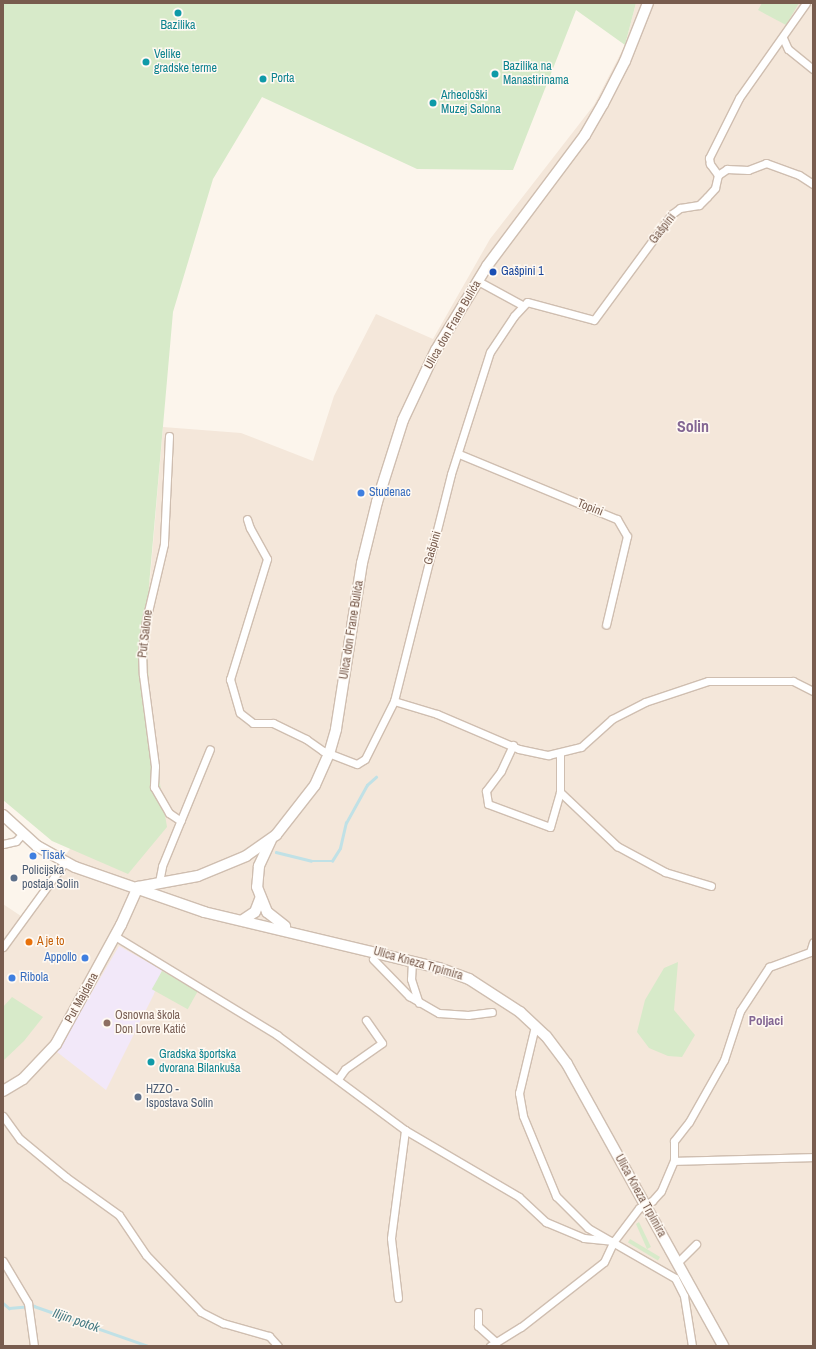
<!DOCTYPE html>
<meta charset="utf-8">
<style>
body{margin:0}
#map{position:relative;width:816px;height:1349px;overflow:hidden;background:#fcf5ec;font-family:"Archivo Narrow",sans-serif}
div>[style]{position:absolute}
.residential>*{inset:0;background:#f4e7da}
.education>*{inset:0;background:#f2e8f9}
.green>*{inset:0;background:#d7eac9;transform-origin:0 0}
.stream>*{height:2.5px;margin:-1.25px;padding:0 1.25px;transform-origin:1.25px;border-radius:1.25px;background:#c0e1e6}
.roads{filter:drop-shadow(1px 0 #cfbeb0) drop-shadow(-1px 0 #cfbeb0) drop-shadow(0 1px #cfbeb0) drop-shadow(0 -1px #cfbeb0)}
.street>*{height:7px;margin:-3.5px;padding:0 3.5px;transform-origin:3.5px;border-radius:3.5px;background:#fff}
.secondary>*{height:10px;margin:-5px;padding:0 5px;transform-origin:5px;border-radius:5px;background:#fff}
.dots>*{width:11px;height:11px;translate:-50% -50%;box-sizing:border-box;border:2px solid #fff9f2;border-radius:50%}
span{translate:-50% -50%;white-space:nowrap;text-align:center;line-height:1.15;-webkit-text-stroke:3px #fff9f2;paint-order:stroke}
.culture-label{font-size:12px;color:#0d838f}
.left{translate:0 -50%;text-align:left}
.street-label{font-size:12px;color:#785c4e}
.transit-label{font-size:12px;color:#164399}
.shop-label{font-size:12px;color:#366cbe}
.right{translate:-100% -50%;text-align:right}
.service-label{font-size:12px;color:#4e5e75}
.food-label{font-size:12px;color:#c56008}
.education-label{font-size:12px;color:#785e54}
.neighbourhood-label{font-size:13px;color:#836693;font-weight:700}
.water-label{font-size:13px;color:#457a83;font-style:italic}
.district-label{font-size:16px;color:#836693;font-weight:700}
.frame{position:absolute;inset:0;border:4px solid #785c4e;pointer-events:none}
</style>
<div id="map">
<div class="residential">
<i style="clip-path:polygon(636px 3px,813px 3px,813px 1346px,3px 1346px,3px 904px,21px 916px,70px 849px,133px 648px,150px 579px,163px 427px,241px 433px,313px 461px,334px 396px,376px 314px,433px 339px,490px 239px,594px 105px,625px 45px)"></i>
</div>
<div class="education">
<i style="clip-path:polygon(119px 946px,162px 970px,154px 994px,106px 1090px,57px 1052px)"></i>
</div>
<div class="green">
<i style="clip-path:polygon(3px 3px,636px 3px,625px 45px,576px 10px,513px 170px,417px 169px,262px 97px,213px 179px,173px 312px,146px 620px,151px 728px,167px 827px,128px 874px,52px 841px,3px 800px)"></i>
<i style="clip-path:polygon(762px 3px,799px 3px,786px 25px,758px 10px)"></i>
<i style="clip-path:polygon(678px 962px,674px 1010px,695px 1035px,682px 1057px,668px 1056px,649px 1048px,637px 1032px,645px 1000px,664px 968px)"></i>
<i style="left:162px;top:971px;width:41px;height:21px;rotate:29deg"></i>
<i style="clip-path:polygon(12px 997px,43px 1017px,24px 1041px,3px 1061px,3px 1007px)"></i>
<i style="clip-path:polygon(639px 1222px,651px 1247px,647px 1249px,636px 1224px)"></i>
<i style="left:630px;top:1239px;width:35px;height:4px;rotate:31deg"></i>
</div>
<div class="stream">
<i style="left:276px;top:852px;width:36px;rotate:14deg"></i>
<i style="left:311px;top:861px;width:21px"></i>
<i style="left:332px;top:861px;width:15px;rotate:-58deg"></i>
<i style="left:340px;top:848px;width:26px;rotate:-77deg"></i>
<i style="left:346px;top:823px;width:43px;rotate:-61.1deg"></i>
<i style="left:367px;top:785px;width:12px;rotate:-42deg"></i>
<i style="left:3px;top:1303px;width:8px;rotate:40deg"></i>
<i style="left:9px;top:1308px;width:25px;rotate:-5deg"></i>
<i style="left:34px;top:1306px;width:121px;rotate:19.3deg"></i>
</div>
<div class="roads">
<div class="street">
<i style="left:783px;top:38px;width:12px;rotate:66deg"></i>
<i style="left:788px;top:49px;width:32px;rotate:39deg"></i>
<i style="left:718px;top:175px;width:11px;rotate:-34deg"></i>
<i style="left:727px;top:169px;width:21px;rotate:3deg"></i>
<i style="left:748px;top:170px;width:19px;rotate:-21deg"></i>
<i style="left:766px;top:163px;width:35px;rotate:20deg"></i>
<i style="left:799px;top:175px;width:17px;rotate:33deg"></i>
<i style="left:478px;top:281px;width:50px;rotate:28.6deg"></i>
<i style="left:169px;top:436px;width:108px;rotate:92.7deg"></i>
<i style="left:164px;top:544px;width:78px;rotate:103.3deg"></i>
<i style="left:146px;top:620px;width:31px;rotate:97deg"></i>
<i style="left:142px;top:651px;width:24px;rotate:88deg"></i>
<i style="left:143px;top:675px;width:92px;rotate:82.5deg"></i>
<i style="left:155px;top:766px;width:21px;rotate:93deg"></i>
<i style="left:154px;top:787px;width:30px;rotate:60deg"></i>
<i style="left:169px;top:813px;width:14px;rotate:34deg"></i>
<i style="left:459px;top:454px;width:171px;rotate:22.4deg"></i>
<i style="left:617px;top:519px;width:20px;rotate:60deg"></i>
<i style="left:627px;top:536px;width:91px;rotate:103.3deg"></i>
<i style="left:247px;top:519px;width:9px;rotate:72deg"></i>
<i style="left:250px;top:528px;width:35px;rotate:61deg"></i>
<i style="left:267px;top:559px;width:126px;rotate:107.1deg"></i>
<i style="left:230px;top:679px;width:35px;rotate:74deg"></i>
<i style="left:240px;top:713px;width:16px;rotate:38deg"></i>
<i style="left:253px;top:723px;width:20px"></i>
<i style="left:273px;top:723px;width:37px;rotate:26deg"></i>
<i style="left:306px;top:739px;width:21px;rotate:35deg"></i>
<i style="left:323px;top:751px;width:36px;rotate:21deg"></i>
<i style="left:357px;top:764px;width:9px;rotate:-32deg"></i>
<i style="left:365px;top:759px;width:65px;rotate:-63.4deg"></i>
<i style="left:394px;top:701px;width:234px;rotate:-75.9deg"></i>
<i style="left:451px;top:474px;width:128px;rotate:-72.3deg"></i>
<i style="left:490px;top:352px;width:43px;rotate:-56.3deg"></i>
<i style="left:514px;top:316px;width:19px;rotate:-47deg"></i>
<i style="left:527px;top:302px;width:69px;rotate:15deg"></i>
<i style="left:594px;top:320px;width:132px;rotate:-53.7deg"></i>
<i style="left:672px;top:214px;width:10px;rotate:-37deg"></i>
<i style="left:680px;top:208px;width:19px;rotate:-9deg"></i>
<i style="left:699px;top:205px;width:11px;rotate:-45deg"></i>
<i style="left:707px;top:197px;width:12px;rotate:-48deg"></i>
<i style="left:715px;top:188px;width:13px;rotate:-77deg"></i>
<i style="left:718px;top:175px;width:14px;rotate:-126deg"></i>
<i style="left:710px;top:164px;width:6px;rotate:-99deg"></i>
<i style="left:709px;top:158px;width:67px;rotate:-63.4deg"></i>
<i style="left:739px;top:98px;width:116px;rotate:-54.8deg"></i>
<i style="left:394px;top:701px;width:45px;rotate:16.8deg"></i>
<i style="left:437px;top:714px;width:89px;rotate:23.1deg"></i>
<i style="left:519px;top:749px;width:30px;rotate:12deg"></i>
<i style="left:548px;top:755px;width:34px;rotate:-14deg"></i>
<i style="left:581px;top:747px;width:42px;rotate:-42.1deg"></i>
<i style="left:612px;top:719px;width:37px;rotate:-27deg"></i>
<i style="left:645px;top:702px;width:66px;rotate:-18.4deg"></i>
<i style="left:708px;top:681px;width:85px"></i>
<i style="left:793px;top:681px;width:22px;rotate:27deg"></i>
<i style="left:513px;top:745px;width:29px;rotate:115deg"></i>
<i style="left:501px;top:771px;width:25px;rotate:127deg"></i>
<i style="left:486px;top:791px;width:13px;rotate:81deg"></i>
<i style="left:488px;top:804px;width:66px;rotate:20.4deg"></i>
<i style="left:550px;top:827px;width:36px;rotate:-74deg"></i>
<i style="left:560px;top:753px;width:39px;rotate:90deg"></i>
<i style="left:560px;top:792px;width:79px;rotate:43.5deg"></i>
<i style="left:617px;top:846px;width:55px;rotate:28.4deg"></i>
<i style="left:665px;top:872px;width:48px;rotate:16.9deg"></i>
<i style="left:3px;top:844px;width:13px;rotate:-13deg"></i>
<i style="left:16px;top:841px;width:9px;rotate:-49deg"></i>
<i style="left:159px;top:882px;width:16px;rotate:-79deg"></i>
<i style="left:162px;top:866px;width:126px;rotate:-67.7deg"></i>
<i style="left:115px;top:936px;width:190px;rotate:31.4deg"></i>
<i style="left:277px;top:1035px;width:159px;rotate:36.6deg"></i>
<i style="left:405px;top:1130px;width:132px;rotate:30.4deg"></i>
<i style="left:519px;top:1197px;width:37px;rotate:43deg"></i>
<i style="left:546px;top:1222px;width:41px;rotate:22.8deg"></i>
<i style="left:584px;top:1238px;width:30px;rotate:6deg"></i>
<i style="left:3px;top:947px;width:105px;rotate:-53.9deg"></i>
<i style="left:373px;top:959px;width:52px;rotate:45.8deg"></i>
<i style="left:409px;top:996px;width:34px;rotate:30deg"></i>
<i style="left:439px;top:1013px;width:29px;rotate:4deg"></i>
<i style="left:468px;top:1015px;width:24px;rotate:-7deg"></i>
<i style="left:412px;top:961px;width:18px;rotate:93deg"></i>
<i style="left:411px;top:979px;width:25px;rotate:72deg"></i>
<i style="left:535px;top:1026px;width:69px;rotate:103.4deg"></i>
<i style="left:519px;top:1093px;width:23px;rotate:80deg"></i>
<i style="left:523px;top:1116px;width:87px;rotate:67.6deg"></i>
<i style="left:556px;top:1196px;width:45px;rotate:45deg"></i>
<i style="left:588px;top:1228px;width:100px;rotate:29.9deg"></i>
<i style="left:675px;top:1278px;width:20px;rotate:63deg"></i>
<i style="left:684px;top:1296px;width:51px;rotate:80.9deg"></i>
<i style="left:338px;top:1079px;width:12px;rotate:-55deg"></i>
<i style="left:345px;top:1069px;width:45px;rotate:-35.1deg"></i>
<i style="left:382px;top:1043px;width:28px;rotate:-125deg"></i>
<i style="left:3px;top:1116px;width:29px;rotate:54deg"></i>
<i style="left:20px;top:1139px;width:60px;rotate:39.6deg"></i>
<i style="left:66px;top:1177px;width:65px;rotate:35.6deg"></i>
<i style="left:119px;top:1215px;width:48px;rotate:56deg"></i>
<i style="left:146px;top:1255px;width:79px;rotate:46deg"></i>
<i style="left:201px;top:1312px;width:25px;rotate:27deg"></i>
<i style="left:223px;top:1323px;width:48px;rotate:15.8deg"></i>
<i style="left:269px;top:1336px;width:13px;rotate:48deg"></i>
<i style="left:674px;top:1161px;width:20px;rotate:-90deg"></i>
<i style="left:674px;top:1141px;width:24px;rotate:-52deg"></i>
<i style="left:689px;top:1122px;width:71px;rotate:-60.6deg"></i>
<i style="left:724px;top:1060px;width:52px;rotate:-71.9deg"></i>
<i style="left:740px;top:1011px;width:53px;rotate:-56.6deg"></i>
<i style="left:769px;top:967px;width:44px;rotate:-20.1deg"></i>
<i style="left:810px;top:952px;width:10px;rotate:-73deg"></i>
<i style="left:3px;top:1261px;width:49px;rotate:59.2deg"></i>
<i style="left:28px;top:1303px;width:43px;rotate:82.1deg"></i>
<i style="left:677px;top:1263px;width:27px;rotate:-45deg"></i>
<i style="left:398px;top:1298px;width:60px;rotate:-96.7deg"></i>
<i style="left:391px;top:1238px;width:109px;rotate:-82.6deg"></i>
<i style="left:478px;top:1312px;width:14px;rotate:90deg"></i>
<i style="left:478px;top:1326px;width:24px;rotate:42deg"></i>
<i style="left:490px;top:1346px;width:36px;rotate:-32deg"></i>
<i style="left:521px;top:1327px;width:105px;rotate:-38.1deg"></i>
<i style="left:604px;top:1262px;width:23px;rotate:-65deg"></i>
<i style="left:614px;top:1241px;width:41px;rotate:-52.9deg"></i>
<i style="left:639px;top:1208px;width:15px;rotate:-28deg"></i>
<i style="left:652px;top:1201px;width:13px;rotate:-48deg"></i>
<i style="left:661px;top:1191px;width:33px;rotate:-67deg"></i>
<i style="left:674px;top:1161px;width:139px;rotate:-1.6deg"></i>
</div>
<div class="secondary">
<i style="left:3px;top:815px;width:46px;rotate:42.4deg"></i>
<i style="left:37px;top:846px;width:43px;rotate:28.9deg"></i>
<i style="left:75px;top:867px;width:137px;rotate:19.2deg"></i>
<i style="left:204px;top:912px;width:242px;rotate:13.4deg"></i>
<i style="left:439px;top:968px;width:32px;rotate:20deg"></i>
<i style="left:469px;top:979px;width:61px;rotate:32.9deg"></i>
<i style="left:520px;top:1012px;width:35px;rotate:43deg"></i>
<i style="left:546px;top:1036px;width:35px;rotate:53deg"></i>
<i style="left:567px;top:1064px;width:322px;rotate:61deg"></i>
<i style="left:271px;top:840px;width:29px;rotate:115deg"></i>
<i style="left:259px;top:866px;width:21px;rotate:95deg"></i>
<i style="left:257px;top:887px;width:27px;rotate:68deg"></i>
<i style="left:267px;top:912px;width:23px;rotate:38deg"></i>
<i style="left:138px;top:887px;width:61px;rotate:-10.4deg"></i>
<i style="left:198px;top:876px;width:52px;rotate:-22.6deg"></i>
<i style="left:246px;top:856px;width:37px;rotate:-35deg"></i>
<i style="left:276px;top:835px;width:63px;rotate:-52deg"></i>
<i style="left:315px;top:785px;width:34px;rotate:-66deg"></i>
<i style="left:329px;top:754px;width:26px;rotate:-74deg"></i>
<i style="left:336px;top:729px;width:168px;rotate:-81.1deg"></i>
<i style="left:362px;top:563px;width:63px;rotate:-76.2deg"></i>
<i style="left:377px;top:502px;width:86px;rotate:-72.4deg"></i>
<i style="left:403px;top:420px;width:77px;rotate:-64.8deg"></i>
<i style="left:436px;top:350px;width:98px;rotate:-58.7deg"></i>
<i style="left:487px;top:266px;width:164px;rotate:-53.2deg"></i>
<i style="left:585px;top:135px;width:36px;rotate:-60deg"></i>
<i style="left:603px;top:104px;width:48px;rotate:-62.9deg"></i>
<i style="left:625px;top:61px;width:62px;rotate:-68.4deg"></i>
<i style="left:243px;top:920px;width:14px;rotate:-34deg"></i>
<i style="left:255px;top:912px;width:14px;rotate:-69deg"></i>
<i style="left:3px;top:1091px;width:23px;rotate:-31deg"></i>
<i style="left:23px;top:1079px;width:48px;rotate:-46.7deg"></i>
<i style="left:56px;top:1044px;width:136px;rotate:-61.4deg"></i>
<i style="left:121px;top:925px;width:42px;rotate:-65.9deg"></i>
</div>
</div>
<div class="dots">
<i style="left:178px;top:13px;background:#0f9aa8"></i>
<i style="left:146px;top:62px;background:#0f9aa8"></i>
<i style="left:495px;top:74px;background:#0f9aa8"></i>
<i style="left:263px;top:79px;background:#0f9aa8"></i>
<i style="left:433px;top:103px;background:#0f9aa8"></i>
<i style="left:493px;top:272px;background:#1a4fb4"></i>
<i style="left:361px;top:493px;background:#3f7fe0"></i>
<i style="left:33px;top:856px;background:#3f7fe0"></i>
<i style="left:14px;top:878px;background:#5c6f8a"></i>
<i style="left:29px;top:942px;background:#e8710a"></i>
<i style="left:85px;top:958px;background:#3f7fe0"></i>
<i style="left:12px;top:978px;background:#3f7fe0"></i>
<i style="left:107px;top:1023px;background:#8d6e63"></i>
<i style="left:151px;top:1062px;background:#0f9aa8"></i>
<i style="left:138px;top:1097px;background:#5c6f8a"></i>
</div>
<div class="culture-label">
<span style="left:178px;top:26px">Bazilika</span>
<span class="left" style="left:154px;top:62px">Velike<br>gradske terme</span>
<span class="left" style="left:503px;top:74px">Bazilika na<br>Manastirinama</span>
<span class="left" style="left:271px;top:79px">Porta</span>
<span class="left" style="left:441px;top:103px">Arheološki<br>Muzej Salona</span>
<span class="left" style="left:159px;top:1062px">Gradska športska<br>dvorana Bilankuša</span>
</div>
<div class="street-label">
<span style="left:663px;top:229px;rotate:-52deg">Gašpini</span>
<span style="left:453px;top:325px;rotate:-60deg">Ulica don Frane Bulića</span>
<span style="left:590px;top:508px;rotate:22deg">Topini</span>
<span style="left:433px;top:548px;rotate:-74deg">Gašpini</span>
<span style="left:352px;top:630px;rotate:-81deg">Ulica don Frane Bulića</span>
<span style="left:146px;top:634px;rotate:-83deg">Put Salone</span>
<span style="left:418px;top:964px;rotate:16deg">Ulica Kneza Trpimira</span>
<span style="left:82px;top:998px;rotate:-61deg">Put Majdana</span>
<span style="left:640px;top:1196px;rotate:61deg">Ulica Kneza Trpimira</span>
</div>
<div class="transit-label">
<span class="left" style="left:501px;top:272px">Gašpini 1</span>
</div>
<div class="shop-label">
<span class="left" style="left:369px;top:493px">Studenac</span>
<span class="left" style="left:41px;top:856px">Tisak</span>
<span class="right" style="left:77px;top:958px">Appollo</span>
<span class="left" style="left:20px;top:978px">Ribola</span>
</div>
<div class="service-label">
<span class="left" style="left:22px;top:878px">Policijska<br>postaja Solin</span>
<span class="left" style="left:146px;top:1097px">HZZO -<br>Ispostava Solin</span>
</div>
<div class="food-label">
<span class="left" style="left:37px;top:942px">A je to</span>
</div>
<div class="education-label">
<span class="left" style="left:115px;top:1023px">Osnovna škola<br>Don Lovre Katić</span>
</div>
<div class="neighbourhood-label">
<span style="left:766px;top:1021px">Poljaci</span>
</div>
<div class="water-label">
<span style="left:76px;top:1321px;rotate:19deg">Ilijin potok</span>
</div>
<div class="district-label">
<span style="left:693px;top:426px">Solin</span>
</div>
<div class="frame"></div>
</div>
